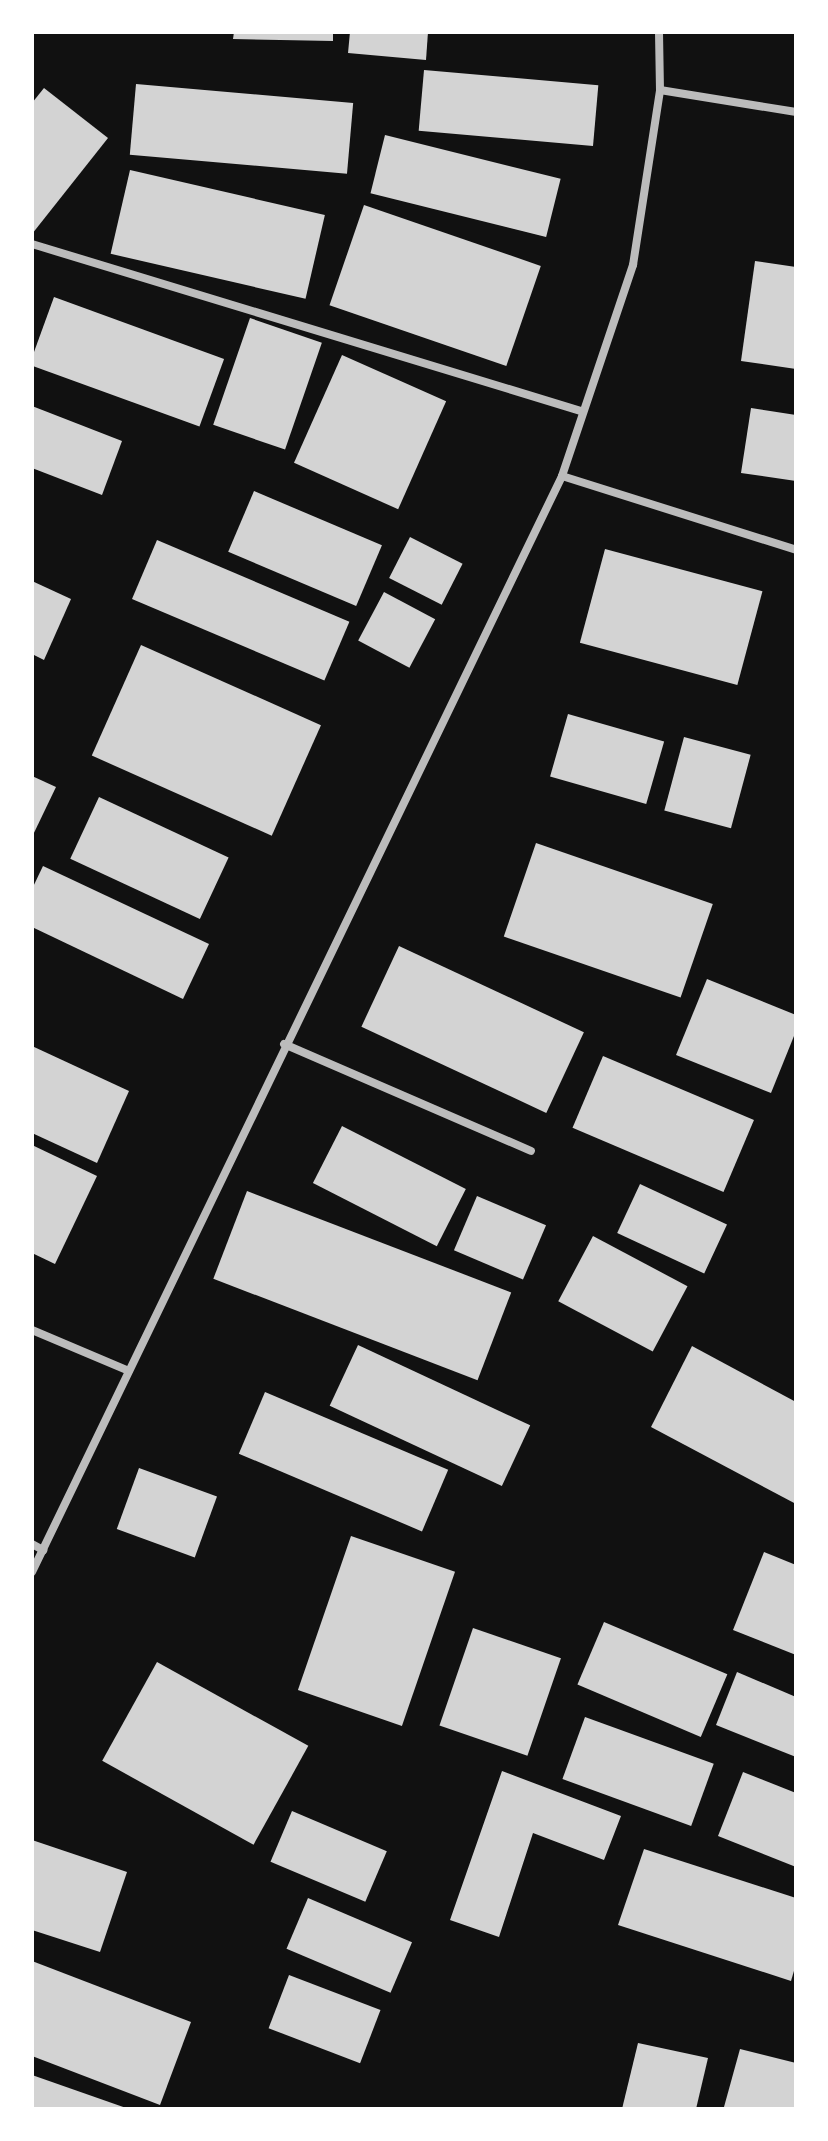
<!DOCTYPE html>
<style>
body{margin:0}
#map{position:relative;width:828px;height:2141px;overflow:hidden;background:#111;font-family:Montserrat,sans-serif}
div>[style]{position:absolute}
.building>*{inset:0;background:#d3d3d3;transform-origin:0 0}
.minor>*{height:8px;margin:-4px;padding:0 4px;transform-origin:4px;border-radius:4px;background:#bcbcbc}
span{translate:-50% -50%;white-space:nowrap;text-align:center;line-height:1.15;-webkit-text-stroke:6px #fff;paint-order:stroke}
.frame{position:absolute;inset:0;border:34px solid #fff;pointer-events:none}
</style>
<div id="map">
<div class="building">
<i style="clip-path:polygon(234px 32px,333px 32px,333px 41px,233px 39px)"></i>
<i style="clip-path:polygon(350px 32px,428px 32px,426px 60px,348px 53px)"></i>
<i style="left:424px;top:70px;width:175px;height:61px;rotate:5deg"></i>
<i style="left:136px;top:84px;width:218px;height:71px;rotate:5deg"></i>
<i style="clip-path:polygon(44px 88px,108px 138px,32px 234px,32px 103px)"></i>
<i style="left:385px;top:135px;width:181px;height:60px;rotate:14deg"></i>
<i style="left:130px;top:170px;width:200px;height:86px;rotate:13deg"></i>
<i style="left:364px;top:205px;width:187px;height:106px;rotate:19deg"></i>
<i style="clip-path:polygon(755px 261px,796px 267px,796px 369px,741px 361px)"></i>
<i style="left:54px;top:297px;width:181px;height:72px;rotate:20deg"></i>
<i style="left:250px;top:318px;width:76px;height:113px;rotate:19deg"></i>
<i style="left:342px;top:355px;width:114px;height:118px;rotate:24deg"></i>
<i style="clip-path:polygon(32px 406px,122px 441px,102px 495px,32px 468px)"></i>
<i style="clip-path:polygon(751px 408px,796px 415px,796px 481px,741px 473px)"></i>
<i style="left:254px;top:491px;width:139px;height:66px;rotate:23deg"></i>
<i style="left:410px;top:537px;width:59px;height:46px;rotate:27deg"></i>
<i style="left:157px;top:540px;width:209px;height:64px;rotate:23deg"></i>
<i style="left:605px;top:549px;width:163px;height:97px;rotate:15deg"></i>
<i style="clip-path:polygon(32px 581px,71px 599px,44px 660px,32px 654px)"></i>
<i style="left:384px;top:592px;width:58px;height:55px;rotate:28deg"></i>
<i style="left:141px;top:645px;width:197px;height:121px;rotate:24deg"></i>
<i style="left:568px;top:714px;width:100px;height:65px;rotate:16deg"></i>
<i style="left:684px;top:737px;width:69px;height:76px;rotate:15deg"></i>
<i style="clip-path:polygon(32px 776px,56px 787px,32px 837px)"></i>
<i style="left:99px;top:797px;width:143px;height:68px;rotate:25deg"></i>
<i style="left:536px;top:843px;width:187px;height:99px;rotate:19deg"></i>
<i style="clip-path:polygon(43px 866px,209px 944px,183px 999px,32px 927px,32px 889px)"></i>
<i style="left:399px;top:946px;width:204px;height:89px;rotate:25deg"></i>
<i style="clip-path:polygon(707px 979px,796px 1015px,796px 1031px,771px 1093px,676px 1055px)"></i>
<i style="clip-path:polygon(32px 1046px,129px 1091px,97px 1163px,32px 1133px)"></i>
<i style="left:603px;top:1056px;width:164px;height:78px;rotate:23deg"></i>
<i style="left:342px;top:1126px;width:139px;height:64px;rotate:27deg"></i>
<i style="clip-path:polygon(32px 1145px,97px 1176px,55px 1264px,32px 1253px)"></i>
<i style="left:640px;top:1184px;width:96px;height:54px;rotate:25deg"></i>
<i style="left:247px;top:1191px;width:283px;height:94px;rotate:21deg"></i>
<i style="left:477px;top:1196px;width:75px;height:59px;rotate:23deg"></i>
<i style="left:593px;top:1236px;width:107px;height:74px;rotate:28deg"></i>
<i style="left:358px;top:1345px;width:190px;height:67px;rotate:25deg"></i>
<i style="clip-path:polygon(692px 1346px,796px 1402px,796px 1504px,651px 1427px)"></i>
<i style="left:265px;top:1392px;width:199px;height:67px;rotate:23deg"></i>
<i style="left:139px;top:1468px;width:83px;height:65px;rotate:20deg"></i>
<i style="left:351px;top:1536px;width:110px;height:163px;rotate:19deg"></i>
<i style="clip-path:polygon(764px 1552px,796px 1565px,796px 1655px,733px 1630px)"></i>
<i style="left:604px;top:1622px;width:134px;height:68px;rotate:23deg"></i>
<i style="left:473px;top:1628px;width:93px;height:103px;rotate:19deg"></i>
<i style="left:157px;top:1662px;width:173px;height:113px;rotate:29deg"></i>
<i style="clip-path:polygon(737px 1672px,796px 1697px,796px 1757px,716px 1725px)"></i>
<i style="left:585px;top:1717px;width:137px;height:66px;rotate:20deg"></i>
<i style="clip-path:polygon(502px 1771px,621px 1816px,604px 1860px,533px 1833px,499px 1937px,450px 1920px)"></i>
<i style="clip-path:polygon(743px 1772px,796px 1793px,796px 1867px,718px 1836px)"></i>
<i style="left:292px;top:1811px;width:103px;height:55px;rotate:23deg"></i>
<i style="clip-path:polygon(32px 1840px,127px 1872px,100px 1952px,32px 1930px)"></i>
<i style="clip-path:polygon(644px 1849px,796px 1898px,796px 1964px,791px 1981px,618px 1925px)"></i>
<i style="left:308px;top:1898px;width:113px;height:55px;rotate:23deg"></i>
<i style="clip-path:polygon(32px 1961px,191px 2022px,160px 2105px,32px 2056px)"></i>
<i style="left:289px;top:1975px;width:98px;height:57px;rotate:21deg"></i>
<i style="clip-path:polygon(638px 2043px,708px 2058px,696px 2109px,622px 2109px)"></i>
<i style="clip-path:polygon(740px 2049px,796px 2063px,796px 2109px,724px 2107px)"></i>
<i style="clip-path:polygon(32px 2075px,129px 2109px,32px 2109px)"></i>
</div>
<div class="minor">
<i style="left:660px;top:90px;width:138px;rotate:9.2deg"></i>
<i style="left:32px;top:244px;width:574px;rotate:16.92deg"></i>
<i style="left:562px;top:476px;width:245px;rotate:17.5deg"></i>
<i style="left:284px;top:1044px;width:269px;rotate:23.4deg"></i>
<i style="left:32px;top:1330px;width:105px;rotate:22.9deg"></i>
<i style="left:32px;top:1544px;width:13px;rotate:29deg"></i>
<i style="left:32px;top:1572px;width:1217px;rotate:-64.19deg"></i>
<i style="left:562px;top:476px;width:223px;rotate:-71.4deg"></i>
<i style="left:633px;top:265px;width:177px;rotate:-81.2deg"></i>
<i style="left:660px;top:90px;width:58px;rotate:-91deg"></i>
</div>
<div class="frame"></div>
</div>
